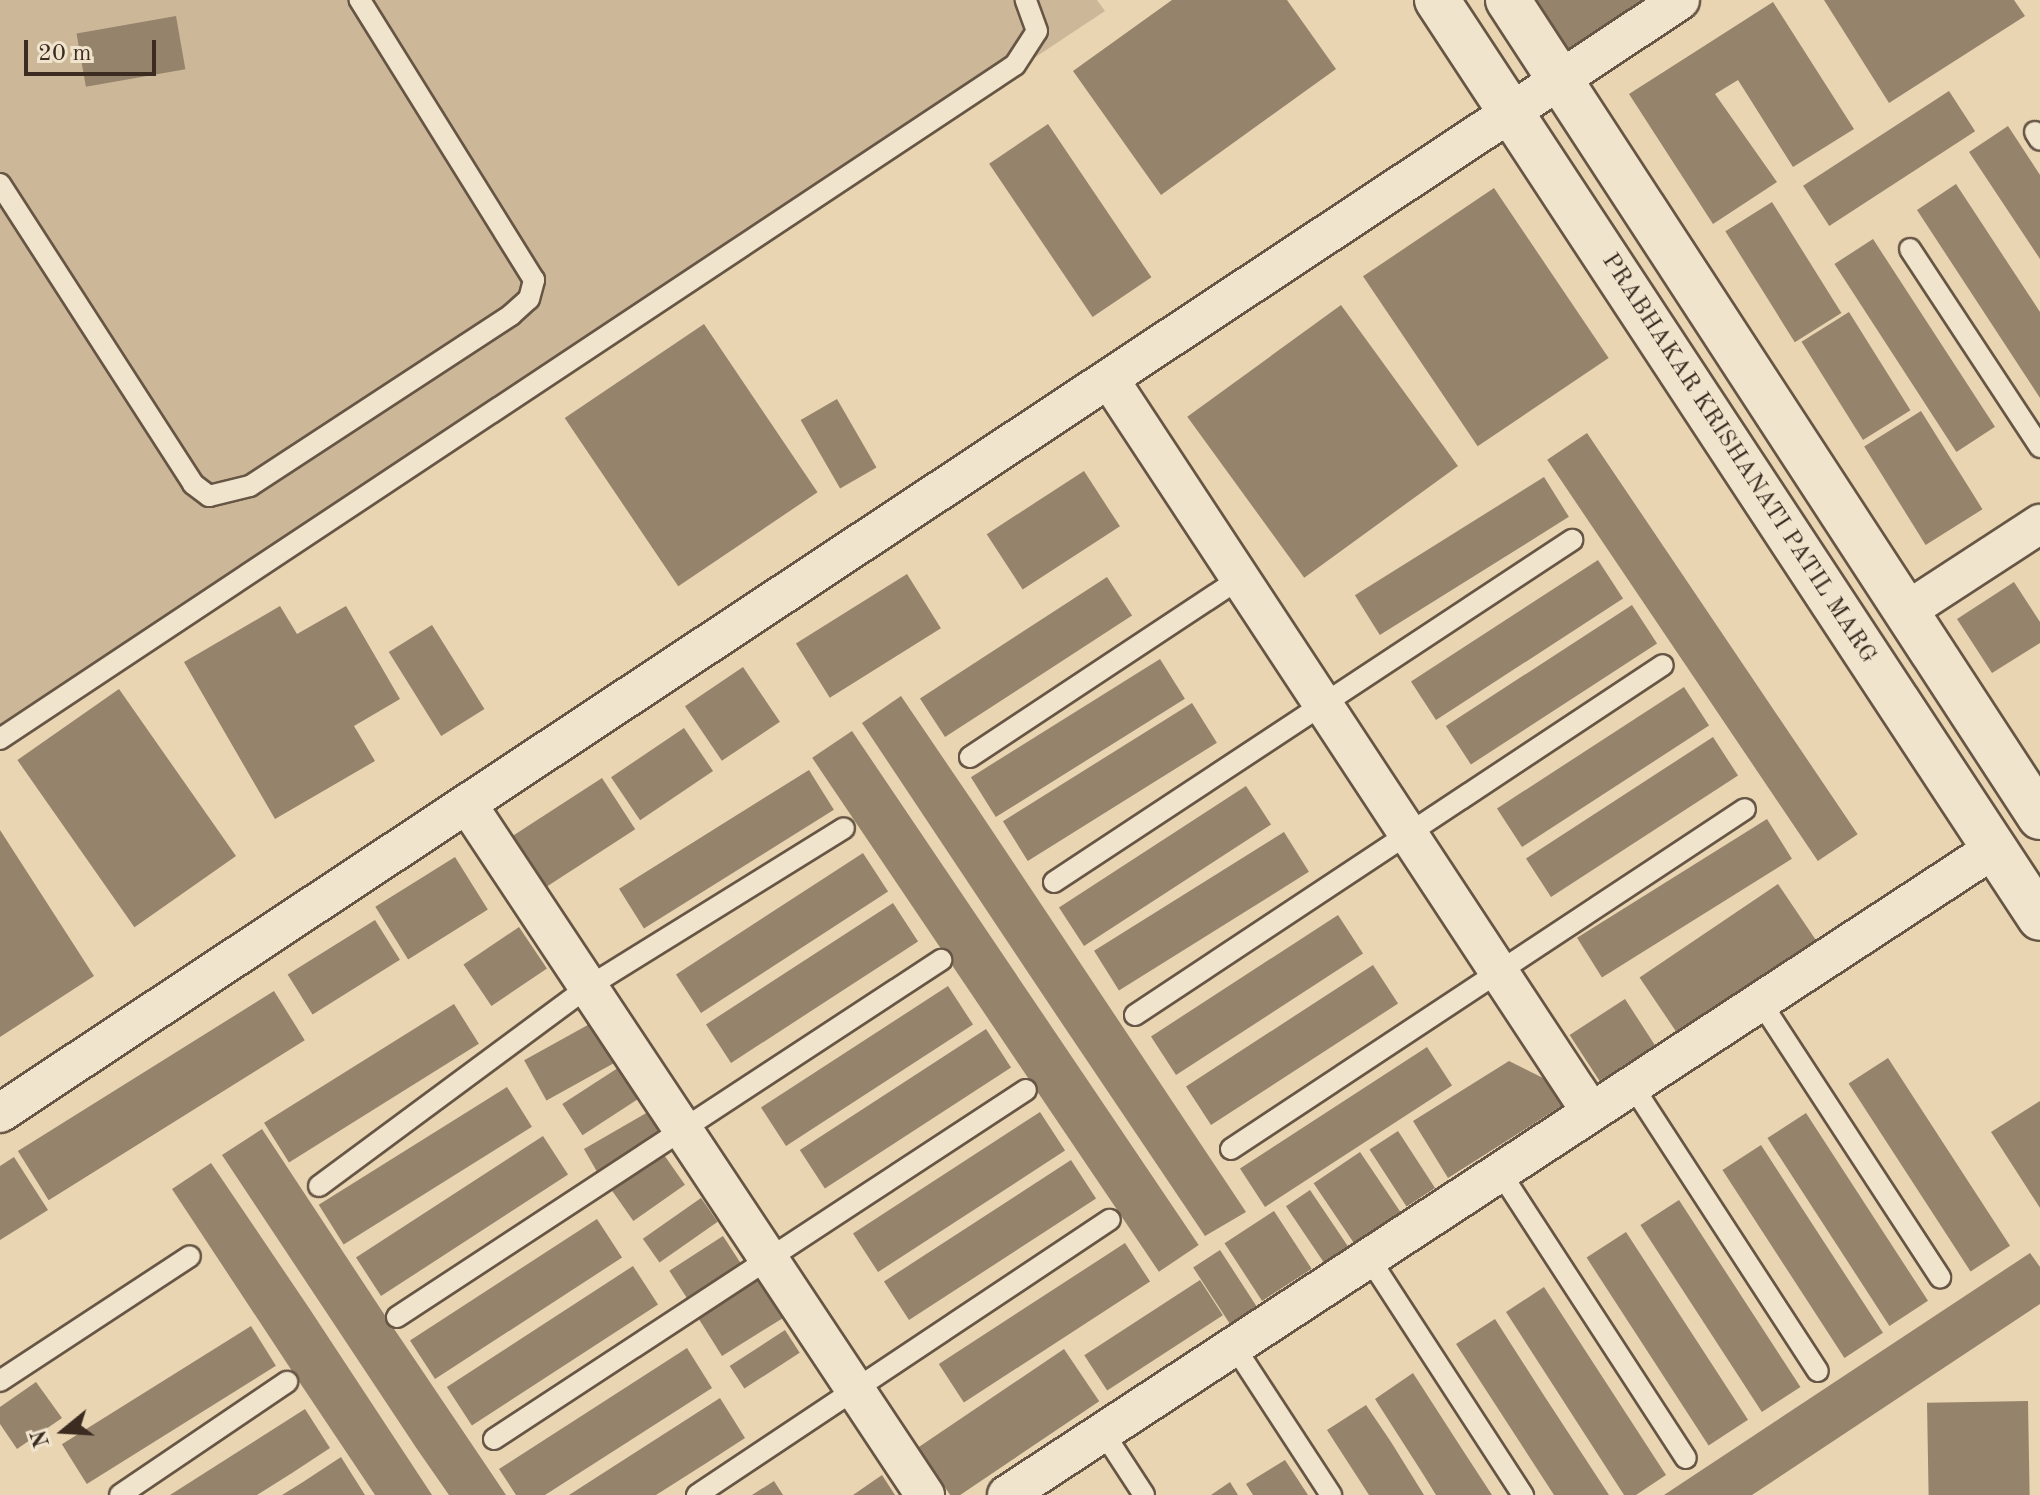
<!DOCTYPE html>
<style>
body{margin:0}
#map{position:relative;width:2040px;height:1495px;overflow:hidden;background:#e9d5b2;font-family:"Old Standard TT",serif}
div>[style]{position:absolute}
.green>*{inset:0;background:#ccb899}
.building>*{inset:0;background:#96836c;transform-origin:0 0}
.roads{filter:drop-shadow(2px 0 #675645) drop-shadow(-2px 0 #675645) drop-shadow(0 2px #675645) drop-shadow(0 -2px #675645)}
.lane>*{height:20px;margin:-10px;padding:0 10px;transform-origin:10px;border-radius:10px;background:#f1e4cd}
.street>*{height:38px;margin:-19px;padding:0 19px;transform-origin:19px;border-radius:19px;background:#f1e4cd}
.secondary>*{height:44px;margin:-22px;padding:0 22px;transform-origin:22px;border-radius:22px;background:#f1e4cd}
span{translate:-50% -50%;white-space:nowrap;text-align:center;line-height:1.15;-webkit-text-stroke:8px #f1e4cd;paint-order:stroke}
.street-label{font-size:24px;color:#3c2b21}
.north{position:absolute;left:24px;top:1391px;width:80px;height:80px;-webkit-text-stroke:6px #f1e4cd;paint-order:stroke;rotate:252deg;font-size:22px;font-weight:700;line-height:32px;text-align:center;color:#3c2b21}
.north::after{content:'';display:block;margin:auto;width:28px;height:36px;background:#3c2b21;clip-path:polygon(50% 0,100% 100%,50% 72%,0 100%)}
.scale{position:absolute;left:24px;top:40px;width:132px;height:36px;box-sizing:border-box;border:4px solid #3c2b21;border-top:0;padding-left:10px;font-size:24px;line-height:28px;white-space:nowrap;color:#3c2b21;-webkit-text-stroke:6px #f1e4cd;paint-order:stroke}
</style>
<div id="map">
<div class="green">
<i style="clip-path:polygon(0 0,1097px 0,1105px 11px,0 743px)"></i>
</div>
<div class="building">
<i style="clip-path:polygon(1172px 0,1287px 0,1336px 69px,1161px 195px,1073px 71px)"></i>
<i style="clip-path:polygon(1534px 0,1650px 0,1568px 53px)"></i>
<i style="clip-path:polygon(1824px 0,2014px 0,2025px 16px,1889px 103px)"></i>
<i style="clip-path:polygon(1773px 2px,1854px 129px,1793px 167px,1738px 80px,1715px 94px,1777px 182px,1713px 224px,1629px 94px)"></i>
<i style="left:176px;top:16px;width:54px;height:101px;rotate:80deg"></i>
<i style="left:1949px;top:91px;width:48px;height:174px;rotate:57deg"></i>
<i style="left:1048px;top:124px;width:185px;height:71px;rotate:56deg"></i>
<i style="clip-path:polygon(2008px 126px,2040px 175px,2040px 259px,1969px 152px)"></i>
<i style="clip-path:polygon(1956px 184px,2040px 312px,2040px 398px,1917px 210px)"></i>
<i style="left:1494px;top:188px;width:205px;height:158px;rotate:56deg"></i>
<i style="left:1772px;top:202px;width:131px;height:55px;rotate:58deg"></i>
<i style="left:1873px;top:239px;width:224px;height:46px;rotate:57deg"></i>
<i style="left:1341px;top:305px;width:199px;height:190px;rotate:54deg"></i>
<i style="left:1849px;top:312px;width:116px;height:56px;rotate:58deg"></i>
<i style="left:704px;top:324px;width:203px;height:168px;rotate:56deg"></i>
<i style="left:837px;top:399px;width:79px;height:42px;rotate:60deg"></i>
<i style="left:1921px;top:411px;width:116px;height:67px;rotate:58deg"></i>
<i style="left:1587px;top:433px;width:484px;height:48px;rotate:56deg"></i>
<i style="left:1084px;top:471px;width:66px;height:116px;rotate:57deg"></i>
<i style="left:1544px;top:477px;width:47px;height:223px;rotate:58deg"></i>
<i style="left:1598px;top:560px;width:46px;height:223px;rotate:57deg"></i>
<i style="left:907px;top:574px;width:64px;height:131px;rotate:58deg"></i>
<i style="left:1107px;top:577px;width:46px;height:223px;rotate:57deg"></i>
<i style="clip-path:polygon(2014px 582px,2040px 622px,2040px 643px,1992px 673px,1957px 619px)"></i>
<i style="left:1632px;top:605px;width:46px;height:222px;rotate:57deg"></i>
<i style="clip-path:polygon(280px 606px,297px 634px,346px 606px,400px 699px,354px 726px,375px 761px,275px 819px,184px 662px)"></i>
<i style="left:432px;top:625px;width:99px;height:51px;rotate:58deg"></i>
<i style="left:1160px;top:659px;width:47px;height:223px;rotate:58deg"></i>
<i style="left:743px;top:667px;width:66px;height:70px;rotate:56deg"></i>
<i style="left:1684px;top:687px;width:46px;height:223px;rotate:57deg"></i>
<i style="left:119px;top:689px;width:204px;height:124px;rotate:55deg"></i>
<i style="clip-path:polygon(901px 696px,975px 805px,1246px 1212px,1205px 1236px,1057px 1016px,862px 723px)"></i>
<i style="left:1192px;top:703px;width:47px;height:223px;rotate:58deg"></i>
<i style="left:684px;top:728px;width:52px;height:88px;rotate:56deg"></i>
<i style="left:852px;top:731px;width:620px;height:48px;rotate:56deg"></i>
<i style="left:1713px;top:737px;width:46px;height:223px;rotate:57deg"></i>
<i style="left:809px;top:770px;width:47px;height:224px;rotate:58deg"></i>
<i style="left:602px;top:778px;width:61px;height:109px;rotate:57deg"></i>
<i style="left:1246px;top:786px;width:46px;height:223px;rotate:57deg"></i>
<i style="left:1767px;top:819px;width:47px;height:224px;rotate:58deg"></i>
<i style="clip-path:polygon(0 830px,94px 976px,0 1037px)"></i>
<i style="left:1284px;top:832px;width:47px;height:224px;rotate:58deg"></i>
<i style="left:863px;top:853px;width:46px;height:223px;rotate:57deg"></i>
<i style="left:455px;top:857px;width:62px;height:94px;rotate:58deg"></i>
<i style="left:1778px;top:884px;width:68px;height:167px;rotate:56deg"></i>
<i style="left:893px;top:903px;width:46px;height:223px;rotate:57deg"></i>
<i style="left:1338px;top:915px;width:46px;height:223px;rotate:57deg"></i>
<i style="left:375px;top:920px;width:47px;height:103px;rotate:58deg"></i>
<i style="left:519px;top:927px;width:50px;height:67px;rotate:56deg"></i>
<i style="left:1373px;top:965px;width:46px;height:223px;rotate:57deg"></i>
<i style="left:948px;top:986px;width:46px;height:223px;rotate:57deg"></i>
<i style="left:274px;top:991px;width:58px;height:302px;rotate:58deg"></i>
<i style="left:1625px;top:999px;width:55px;height:66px;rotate:57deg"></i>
<i style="left:454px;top:1004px;width:47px;height:224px;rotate:58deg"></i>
<i style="left:595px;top:1021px;width:46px;height:81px;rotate:61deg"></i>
<i style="left:986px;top:1029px;width:46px;height:222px;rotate:57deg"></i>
<i style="left:1427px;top:1047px;width:46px;height:223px;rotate:57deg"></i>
<i style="left:1888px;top:1058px;width:224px;height:47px;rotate:57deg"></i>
<i style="clip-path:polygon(1509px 1061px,1549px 1081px,1563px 1105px,1448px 1178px,1413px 1121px)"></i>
<i style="left:621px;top:1066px;width:37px;height:70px;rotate:57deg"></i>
<i style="left:507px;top:1087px;width:47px;height:222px;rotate:58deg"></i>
<i style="clip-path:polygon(2040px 1101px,2040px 1208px,1991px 1132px)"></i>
<i style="left:648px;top:1112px;width:30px;height:74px;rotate:60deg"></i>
<i style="left:1040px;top:1112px;width:46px;height:223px;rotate:57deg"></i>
<i style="left:1806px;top:1113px;width:224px;height:46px;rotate:57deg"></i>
<i style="clip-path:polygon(262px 1129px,382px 1311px,506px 1495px,449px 1495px,417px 1449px,222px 1155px)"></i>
<i style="left:1398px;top:1131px;width:68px;height:34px;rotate:57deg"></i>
<i style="left:543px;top:1136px;width:46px;height:223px;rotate:57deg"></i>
<i style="left:1761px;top:1145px;width:224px;height:46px;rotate:57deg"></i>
<i style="left:662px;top:1152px;width:40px;height:63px;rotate:55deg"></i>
<i style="left:1360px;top:1152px;width:76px;height:56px;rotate:56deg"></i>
<i style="clip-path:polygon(14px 1157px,48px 1210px,0 1240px,0 1166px)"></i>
<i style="left:1071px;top:1160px;width:46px;height:223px;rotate:57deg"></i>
<i style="clip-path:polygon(211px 1163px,309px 1308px,432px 1495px,375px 1495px,292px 1371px,172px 1189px)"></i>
<i style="left:1310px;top:1190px;width:72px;height:29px;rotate:56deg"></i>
<i style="left:701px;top:1198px;width:29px;height:71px;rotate:55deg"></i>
<i style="left:1679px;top:1200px;width:223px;height:46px;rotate:57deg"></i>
<i style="left:1274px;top:1211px;width:69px;height:59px;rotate:57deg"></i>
<i style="left:597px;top:1219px;width:46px;height:223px;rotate:57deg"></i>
<i style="left:1626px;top:1232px;width:224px;height:47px;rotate:57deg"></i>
<i style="left:723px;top:1236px;width:37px;height:64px;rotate:57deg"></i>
<i style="left:1125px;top:1243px;width:46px;height:222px;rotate:57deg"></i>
<i style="left:1220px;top:1250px;width:67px;height:32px;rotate:57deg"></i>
<i style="clip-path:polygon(2030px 1253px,2040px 1267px,2040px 1304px,1752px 1495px,1664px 1495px)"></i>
<i style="left:633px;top:1266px;width:46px;height:222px;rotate:57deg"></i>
<i style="left:755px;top:1273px;width:53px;height:72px;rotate:58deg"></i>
<i style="left:1200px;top:1280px;width:42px;height:138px;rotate:57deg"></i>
<i style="clip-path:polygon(1544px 1287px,1666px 1475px,1636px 1495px,1624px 1495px,1506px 1312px)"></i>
<i style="clip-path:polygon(1495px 1319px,1543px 1394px,1609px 1495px,1554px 1495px,1456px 1344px)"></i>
<i style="left:251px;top:1326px;width:47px;height:223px;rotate:58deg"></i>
<i style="left:785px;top:1330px;width:27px;height:66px;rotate:57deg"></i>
<i style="clip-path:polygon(687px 1348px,712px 1388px,545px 1495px,516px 1495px,499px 1469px)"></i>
<i style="left:1064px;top:1349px;width:63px;height:176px;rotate:56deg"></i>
<i style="clip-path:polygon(1413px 1373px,1462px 1449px,1492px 1495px,1436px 1495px,1423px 1474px,1375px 1399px)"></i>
<i style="clip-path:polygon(36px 1382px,62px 1418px,17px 1449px,0 1424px,0 1407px)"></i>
<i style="clip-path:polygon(720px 1398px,745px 1438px,708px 1462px,656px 1495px,569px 1495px)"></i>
<i style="left:2028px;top:1401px;width:94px;height:101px;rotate:89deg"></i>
<i style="clip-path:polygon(1366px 1405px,1391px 1442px,1424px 1495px,1369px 1495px,1327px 1430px)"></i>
<i style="clip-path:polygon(305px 1409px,330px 1448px,292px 1473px,257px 1495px,170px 1495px)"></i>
<i style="clip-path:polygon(341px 1457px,365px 1495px,282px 1495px,303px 1482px)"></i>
<i style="clip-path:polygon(1285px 1460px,1308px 1495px,1253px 1495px,1246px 1484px)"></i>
<i style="clip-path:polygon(882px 1475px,895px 1495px,853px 1495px)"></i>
<i style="clip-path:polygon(774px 1481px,783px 1495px,752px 1495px)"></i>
<i style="clip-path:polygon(1230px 1482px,1238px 1495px,1211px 1495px)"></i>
</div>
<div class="roads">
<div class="lane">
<i style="left:2035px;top:132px;width:9px;rotate:58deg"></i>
<i style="left:0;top:184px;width:357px;rotate:57.2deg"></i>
<i style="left:193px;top:484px;width:20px;rotate:37deg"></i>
<i style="left:209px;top:496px;width:42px;rotate:-13.7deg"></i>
<i style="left:250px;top:486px;width:312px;rotate:-33.2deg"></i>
<i style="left:511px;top:315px;width:24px;rotate:-42deg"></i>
<i style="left:529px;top:299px;width:20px;rotate:-75deg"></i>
<i style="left:534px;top:280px;width:330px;rotate:-121.9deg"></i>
<i style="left:1910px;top:249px;width:237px;rotate:56.7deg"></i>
<i style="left:0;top:739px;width:1218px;rotate:-33.59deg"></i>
<i style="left:1015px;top:65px;width:40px;rotate:-57.1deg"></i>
<i style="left:1037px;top:31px;width:33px;rotate:-110deg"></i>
<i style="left:970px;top:757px;width:324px;rotate:-33.5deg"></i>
<i style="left:1054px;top:882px;width:621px;rotate:-33.43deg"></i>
<i style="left:1760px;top:1001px;width:330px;rotate:56.9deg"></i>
<i style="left:1135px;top:1015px;width:633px;rotate:-33.54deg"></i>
<i style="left:1632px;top:1085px;width:341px;rotate:57deg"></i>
<i style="left:1231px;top:1149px;width:616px;rotate:-33.48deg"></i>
<i style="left:1500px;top:1172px;width:341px;rotate:57deg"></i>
<i style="left:319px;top:1186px;width:335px;rotate:-36.5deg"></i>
<i style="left:588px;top:987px;width:301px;rotate:-31.8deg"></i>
<i style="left:1369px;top:1258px;width:283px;rotate:57deg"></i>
<i style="left:397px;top:1317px;width:651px;rotate:-33.27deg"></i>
<i style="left:1234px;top:1346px;width:178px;rotate:56.9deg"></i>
<i style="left:0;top:1381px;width:227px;rotate:-33.3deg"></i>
<i style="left:1103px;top:1432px;width:75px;rotate:56.9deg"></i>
<i style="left:494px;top:1439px;width:636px;rotate:-33.27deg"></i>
<i style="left:120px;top:1495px;width:202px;rotate:-34.1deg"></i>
<i style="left:697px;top:1495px;width:496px;rotate:-33.7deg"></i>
</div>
<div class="street">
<i style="left:1109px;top:379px;width:877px;rotate:56.67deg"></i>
<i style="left:1908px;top:610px;width:158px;rotate:-33.1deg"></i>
<i style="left:467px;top:804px;width:829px;rotate:56.46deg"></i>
<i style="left:0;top:1113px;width:2015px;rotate:-33.52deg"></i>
<i style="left:1007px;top:1495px;width:1181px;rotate:-33.22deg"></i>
</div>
<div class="secondary">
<i style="left:1437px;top:0;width:1098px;rotate:56.7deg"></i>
<i style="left:1508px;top:0;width:975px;rotate:56.93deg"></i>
</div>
</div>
<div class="street-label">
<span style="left:1738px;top:459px;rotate:57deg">PRABHAKAR KRISHANATI PATIL MARG</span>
</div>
<div class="north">N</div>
<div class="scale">20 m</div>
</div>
